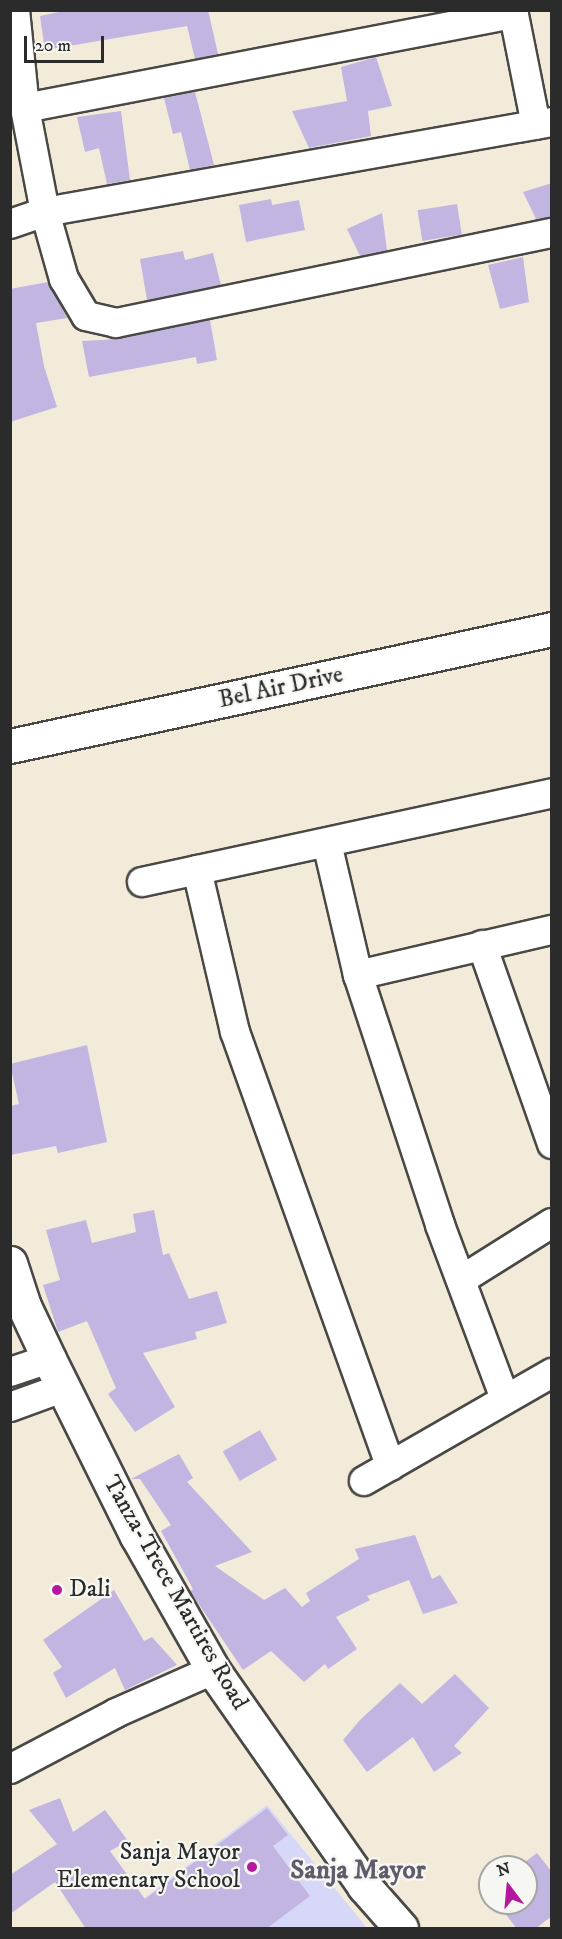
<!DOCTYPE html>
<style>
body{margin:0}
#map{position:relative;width:562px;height:1939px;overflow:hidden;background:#f3ebda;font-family:"IM FELL DW Pica",serif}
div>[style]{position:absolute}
.built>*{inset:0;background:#d7d7f8}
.building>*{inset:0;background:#c2b5e1;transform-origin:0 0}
.roads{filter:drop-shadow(2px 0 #494845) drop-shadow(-2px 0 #494845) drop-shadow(0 2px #494845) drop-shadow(0 -2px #494845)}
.street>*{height:28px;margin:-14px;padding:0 14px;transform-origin:14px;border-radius:14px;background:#fff}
.secondary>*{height:33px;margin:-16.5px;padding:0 16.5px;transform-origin:16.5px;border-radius:16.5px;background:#fff}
.primary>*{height:33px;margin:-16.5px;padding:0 16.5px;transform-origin:16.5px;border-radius:16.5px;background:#fff}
.dots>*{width:16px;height:16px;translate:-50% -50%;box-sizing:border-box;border:3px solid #f6f6f2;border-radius:50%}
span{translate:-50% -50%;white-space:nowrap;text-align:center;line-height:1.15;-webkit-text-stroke:4.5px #f6f6f2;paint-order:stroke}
.street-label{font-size:24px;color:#2b2b2b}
.poi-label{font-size:24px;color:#2b2b2b}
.left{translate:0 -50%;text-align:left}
.right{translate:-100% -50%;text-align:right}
.quarter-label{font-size:27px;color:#605b6b;font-weight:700}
.frame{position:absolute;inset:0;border:12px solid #2b2b2b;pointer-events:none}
.north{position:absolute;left:478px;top:1855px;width:60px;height:60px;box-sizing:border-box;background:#f6f6f2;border:2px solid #a5a5a2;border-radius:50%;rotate:344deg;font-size:16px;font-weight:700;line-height:24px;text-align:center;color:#2b2b2b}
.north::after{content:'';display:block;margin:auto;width:21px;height:27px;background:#b5179e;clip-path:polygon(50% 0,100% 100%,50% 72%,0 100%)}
.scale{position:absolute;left:24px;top:36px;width:80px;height:27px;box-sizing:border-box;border:3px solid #2b2b2b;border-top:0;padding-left:8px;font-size:18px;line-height:21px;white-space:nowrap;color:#2b2b2b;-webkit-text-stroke:4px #f6f6f2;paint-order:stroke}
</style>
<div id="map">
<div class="built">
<i style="clip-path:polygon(267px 1805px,367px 1928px,105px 1928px)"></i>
</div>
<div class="building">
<i style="clip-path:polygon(68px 10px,208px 10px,218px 54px,195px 59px,187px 26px,45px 50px,40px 16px)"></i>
<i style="clip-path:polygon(376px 57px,392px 106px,368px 111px,371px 136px,309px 148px,292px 111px,347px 101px,341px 67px)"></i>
<i style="clip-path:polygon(195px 92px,214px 165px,190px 170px,181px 132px,173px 134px,164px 98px)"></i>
<i style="clip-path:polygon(121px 111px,130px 180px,107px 184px,99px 148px,85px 152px,77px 117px)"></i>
<i style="clip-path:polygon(552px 183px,552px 217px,536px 219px,523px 192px)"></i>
<i style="clip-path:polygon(271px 199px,272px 205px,299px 200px,305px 230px,246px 242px,239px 205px)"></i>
<i style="left:457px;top:204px;width:31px;height:40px;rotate:81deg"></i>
<i style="clip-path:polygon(382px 213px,387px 250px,360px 256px,347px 229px)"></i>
<i style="clip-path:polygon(183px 251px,185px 260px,213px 253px,221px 285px,147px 300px,140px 259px)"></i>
<i style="clip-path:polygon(523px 257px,529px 302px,500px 309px,488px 265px)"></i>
<i style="clip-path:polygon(48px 282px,67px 318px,36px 323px,44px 366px,57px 407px,10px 422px,10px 289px)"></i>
<i style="clip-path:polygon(210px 320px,217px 360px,197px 364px,196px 357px,89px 377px,82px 341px,119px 339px)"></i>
<i style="clip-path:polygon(87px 1045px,107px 1142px,58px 1153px,56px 1146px,10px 1155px,10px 1106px,19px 1104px,10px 1064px)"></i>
<i style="clip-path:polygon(154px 1210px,163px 1255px,169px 1253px,189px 1299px,217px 1291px,227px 1323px,195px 1332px,197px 1339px,143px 1353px,175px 1407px,135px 1432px,108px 1394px,116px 1388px,87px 1321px,58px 1332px,43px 1285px,60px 1280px,46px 1230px,86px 1220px,92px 1243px,136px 1232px,133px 1214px)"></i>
<i style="left:260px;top:1430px;width:34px;height:43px;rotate:60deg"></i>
<i style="clip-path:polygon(179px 1454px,193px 1478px,187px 1482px,252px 1552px,215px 1566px,264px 1600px,285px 1588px,302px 1607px,310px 1601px,306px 1593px,359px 1559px,355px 1549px,415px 1535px,432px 1579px,440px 1575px,458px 1603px,423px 1614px,409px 1580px,367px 1596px,370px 1600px,336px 1617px,357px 1649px,328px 1669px,325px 1664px,304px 1682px,271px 1651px,243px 1670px,190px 1591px,193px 1589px,161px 1531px,171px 1525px,140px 1479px,131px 1479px)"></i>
<i style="clip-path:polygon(114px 1590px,144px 1641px,152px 1637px,177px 1665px,125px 1690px,115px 1668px,66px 1698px,53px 1673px,62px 1667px,43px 1640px)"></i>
<i style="clip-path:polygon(455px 1674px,489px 1708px,454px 1746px,462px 1753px,434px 1772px,413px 1737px,367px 1772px,343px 1740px,360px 1720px,400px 1683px,422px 1704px)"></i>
<i style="clip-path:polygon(60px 1798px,73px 1832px,105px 1810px,128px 1841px,110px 1851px,145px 1899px,267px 1808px,288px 1835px,273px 1846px,310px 1896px,266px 1929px,86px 1929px,55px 1882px,10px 1914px,10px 1875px,57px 1844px,29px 1810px)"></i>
<i style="clip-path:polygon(537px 1853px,552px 1872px,552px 1916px,535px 1929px,517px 1929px,497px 1903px,526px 1903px,526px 1867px,518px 1867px)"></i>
</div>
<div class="roads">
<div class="street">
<i style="left:15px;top:10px;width:99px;rotate:84.2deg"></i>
<i style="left:25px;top:108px;width:106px;rotate:79.1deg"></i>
<i style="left:45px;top:212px;width:70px;rotate:74.2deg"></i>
<i style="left:64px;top:279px;width:43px;rotate:59.3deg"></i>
<i style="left:86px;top:316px;width:31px;rotate:13deg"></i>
<i style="left:116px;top:323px;width:445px;rotate:-11.7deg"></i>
<i style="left:513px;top:10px;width:117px;rotate:78.7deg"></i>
<i style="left:25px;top:108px;width:498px;rotate:-10.9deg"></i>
<i style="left:10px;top:224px;width:37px;rotate:-19deg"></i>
<i style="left:45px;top:212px;width:515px;rotate:-10.07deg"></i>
<i style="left:327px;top:843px;width:136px;rotate:76.8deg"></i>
<i style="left:358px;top:975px;width:263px;rotate:71.8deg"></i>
<i style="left:440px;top:1225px;width:186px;rotate:69.5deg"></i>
<i style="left:197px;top:870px;width:166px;rotate:76.8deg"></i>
<i style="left:235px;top:1032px;width:461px;rotate:70.3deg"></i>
<i style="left:142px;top:882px;width:420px;rotate:-12.2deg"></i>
<i style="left:482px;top:945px;width:211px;rotate:70.6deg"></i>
<i style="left:358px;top:975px;width:199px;rotate:-13.1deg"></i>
<i style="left:461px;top:1280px;width:107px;rotate:-32.1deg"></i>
<i style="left:10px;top:1372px;width:41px;rotate:-18.4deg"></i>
<i style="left:10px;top:1407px;width:59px;rotate:-20deg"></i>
<i style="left:364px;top:1481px;width:217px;rotate:-29.9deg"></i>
<i style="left:10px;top:1769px;width:120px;rotate:-27.8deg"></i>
<i style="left:116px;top:1713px;width:106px;rotate:-23.9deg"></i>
</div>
<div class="secondary">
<i style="left:10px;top:746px;width:554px;rotate:-12.18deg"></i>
</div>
<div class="primary">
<i style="left:10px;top:1263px;width:45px;rotate:72deg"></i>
<i style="left:24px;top:1306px;width:59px;rotate:64.7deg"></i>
<i style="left:49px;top:1359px;width:198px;rotate:63.6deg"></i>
<i style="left:137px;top:1536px;width:154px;rotate:60.4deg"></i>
<i style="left:213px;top:1670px;width:264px;rotate:55deg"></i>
<i style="left:364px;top:1886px;width:56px;rotate:48.6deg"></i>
</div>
</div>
<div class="dots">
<i style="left:57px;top:1590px;background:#b5179e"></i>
<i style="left:252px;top:1867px;background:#b5179e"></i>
</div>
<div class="street-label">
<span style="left:281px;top:688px;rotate:-12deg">Bel Air Drive</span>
<span style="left:175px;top:1593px;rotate:60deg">Tanza-Trece Martires Road</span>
</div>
<div class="poi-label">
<span class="left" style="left:69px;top:1590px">Dali</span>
<span class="right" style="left:240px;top:1867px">Sanja Mayor<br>Elementary School</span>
</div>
<div class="quarter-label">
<span style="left:358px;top:1871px">Sanja Mayor</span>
</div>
<div class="frame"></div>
<div class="north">N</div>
<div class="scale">20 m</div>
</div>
